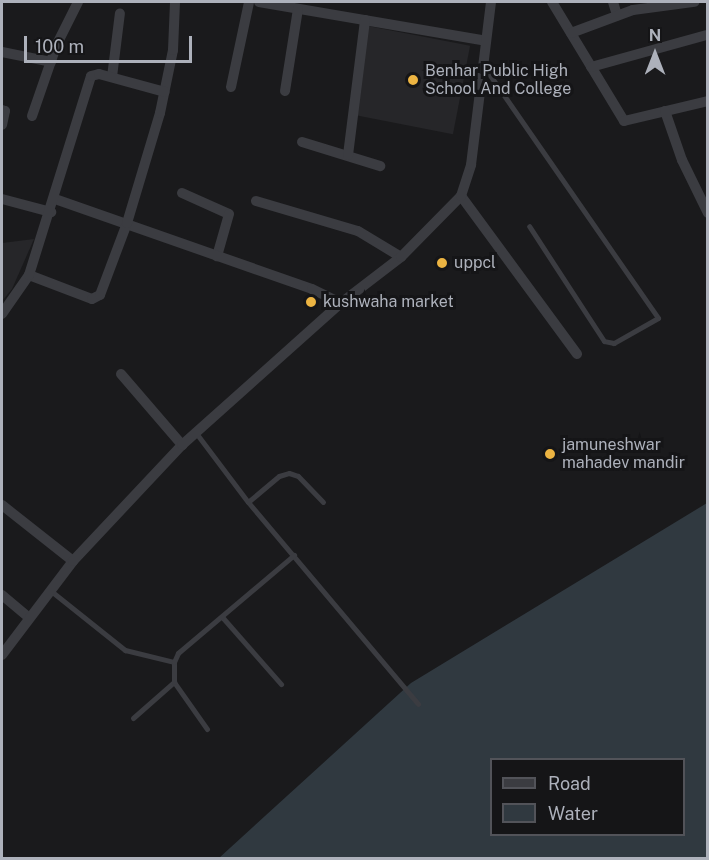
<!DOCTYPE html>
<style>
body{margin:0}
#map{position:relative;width:709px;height:860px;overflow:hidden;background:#1a1a1c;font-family:"Public Sans",sans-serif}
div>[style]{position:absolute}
.built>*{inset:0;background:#262629;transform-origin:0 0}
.water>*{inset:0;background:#303940}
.service>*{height:5px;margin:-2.5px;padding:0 2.5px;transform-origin:2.5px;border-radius:2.5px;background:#3b3c41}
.minor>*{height:10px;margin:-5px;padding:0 5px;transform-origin:5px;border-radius:5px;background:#3b3c41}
.dots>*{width:16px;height:16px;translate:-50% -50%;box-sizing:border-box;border:3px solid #151517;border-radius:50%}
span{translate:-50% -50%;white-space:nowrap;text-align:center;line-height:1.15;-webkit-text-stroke:6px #151517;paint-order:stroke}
.poi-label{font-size:16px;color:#adb1bb}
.left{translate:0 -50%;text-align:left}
.frame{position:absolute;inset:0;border:3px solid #adb1bb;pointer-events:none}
.legend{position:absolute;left:490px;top:758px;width:195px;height:78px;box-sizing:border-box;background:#151517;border:2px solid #525359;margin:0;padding:8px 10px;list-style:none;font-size:18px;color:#adb1bb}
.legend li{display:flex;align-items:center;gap:12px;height:30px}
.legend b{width:30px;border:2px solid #525359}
.north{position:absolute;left:625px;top:24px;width:60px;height:60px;-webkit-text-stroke:4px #151517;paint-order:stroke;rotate:0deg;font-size:16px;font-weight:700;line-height:24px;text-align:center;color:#adb1bb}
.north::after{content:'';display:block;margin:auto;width:21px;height:27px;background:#adb1bb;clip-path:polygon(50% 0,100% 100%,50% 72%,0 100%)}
.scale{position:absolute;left:24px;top:36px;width:168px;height:27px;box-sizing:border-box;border:3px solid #adb1bb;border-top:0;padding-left:8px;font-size:18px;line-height:21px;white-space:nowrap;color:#adb1bb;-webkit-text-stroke:4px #151517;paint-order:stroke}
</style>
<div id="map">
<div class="built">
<i style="left:368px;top:26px;width:104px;height:90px;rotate:11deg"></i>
<i style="clip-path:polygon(34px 239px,12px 289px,2px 301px,2px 243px)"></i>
</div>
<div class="water">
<i style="clip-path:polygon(evenodd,707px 503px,707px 858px,219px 858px,411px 683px,707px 503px,492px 760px,684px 760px,684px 834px,492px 834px,492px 760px)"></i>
</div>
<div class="service">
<i style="left:485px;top:68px;width:304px;rotate:55.3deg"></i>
<i style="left:658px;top:318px;width:51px;rotate:150.4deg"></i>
<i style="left:614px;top:343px;width:10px;rotate:-169deg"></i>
<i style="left:604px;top:341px;width:137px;rotate:-123.1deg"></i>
<i style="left:196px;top:433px;width:86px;rotate:53deg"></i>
<i style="left:248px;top:502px;width:264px;rotate:49.9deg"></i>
<i style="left:248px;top:502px;width:40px;rotate:-40deg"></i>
<i style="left:279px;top:476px;width:10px;rotate:-17deg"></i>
<i style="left:289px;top:473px;width:9px;rotate:18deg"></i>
<i style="left:298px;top:476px;width:36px;rotate:46deg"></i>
<i style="left:51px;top:591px;width:95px;rotate:38.6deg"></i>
<i style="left:125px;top:650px;width:50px;rotate:13.8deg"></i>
<i style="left:223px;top:618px;width:88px;rotate:48.7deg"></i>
<i style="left:133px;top:718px;width:55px;rotate:-41.3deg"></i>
<i style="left:207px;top:729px;width:57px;rotate:-125.1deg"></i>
<i style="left:174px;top:682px;width:20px;rotate:-90deg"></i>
<i style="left:174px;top:662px;width:10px;rotate:-66deg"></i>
<i style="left:178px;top:653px;width:152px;rotate:-40.2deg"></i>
</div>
<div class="minor">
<i style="left:259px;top:2px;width:230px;rotate:9.7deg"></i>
<i style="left:552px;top:2px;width:139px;rotate:58.8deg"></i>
<i style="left:624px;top:121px;width:86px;rotate:-13.4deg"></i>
<i style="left:613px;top:2px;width:14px;rotate:73deg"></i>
<i style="left:571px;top:33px;width:66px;rotate:-20.4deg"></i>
<i style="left:633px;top:10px;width:62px;rotate:-7.5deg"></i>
<i style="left:2px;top:52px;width:50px;rotate:11.5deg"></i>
<i style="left:591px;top:67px;width:119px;rotate:-15.5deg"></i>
<i style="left:112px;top:77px;width:64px;rotate:-82.9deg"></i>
<i style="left:231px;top:87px;width:87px;rotate:-78deg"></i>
<i style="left:285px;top:91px;width:83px;rotate:-81deg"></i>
<i style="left:2px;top:110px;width:3px;rotate:18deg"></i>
<i style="left:5px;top:111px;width:14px;rotate:102deg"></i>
<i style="left:665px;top:111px;width:52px;rotate:70.9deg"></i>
<i style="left:682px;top:160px;width:59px;rotate:63.9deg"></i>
<i style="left:32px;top:116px;width:76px;rotate:-70.9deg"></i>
<i style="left:57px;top:44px;width:47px;rotate:-63.4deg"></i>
<i style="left:302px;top:142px;width:82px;rotate:17.1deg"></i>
<i style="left:348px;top:155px;width:136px;rotate:-82.8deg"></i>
<i style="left:182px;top:193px;width:51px;rotate:24.1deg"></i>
<i style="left:229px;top:214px;width:44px;rotate:105.9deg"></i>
<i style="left:461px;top:196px;width:196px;rotate:53.7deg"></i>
<i style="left:2px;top:199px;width:51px;rotate:14.9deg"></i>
<i style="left:55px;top:199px;width:272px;rotate:19.3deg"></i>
<i style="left:312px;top:289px;width:32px;rotate:26deg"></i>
<i style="left:256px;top:201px;width:106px;rotate:16.4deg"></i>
<i style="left:358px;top:231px;width:50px;rotate:31.2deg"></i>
<i style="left:29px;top:275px;width:67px;rotate:20.9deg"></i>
<i style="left:92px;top:299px;width:9px;rotate:-27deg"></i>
<i style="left:100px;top:295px;width:77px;rotate:-69.4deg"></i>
<i style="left:127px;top:223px;width:115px;rotate:-73.3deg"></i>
<i style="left:160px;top:113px;width:64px;rotate:-78.3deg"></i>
<i style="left:173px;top:50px;width:48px;rotate:-87.6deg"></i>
<i style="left:2px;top:314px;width:47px;rotate:-55.3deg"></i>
<i style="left:29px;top:275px;width:208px;rotate:-72.7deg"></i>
<i style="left:91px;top:76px;width:8px;rotate:-14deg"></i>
<i style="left:99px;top:74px;width:68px;rotate:15.3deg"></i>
<i style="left:121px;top:374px;width:94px;rotate:49.3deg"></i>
<i style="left:2px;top:505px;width:90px;rotate:38.3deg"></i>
<i style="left:2px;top:595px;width:35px;rotate:40deg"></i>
<i style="left:2px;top:655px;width:118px;rotate:-52.9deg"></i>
<i style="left:73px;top:561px;width:159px;rotate:-46.8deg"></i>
<i style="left:182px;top:445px;width:213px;rotate:-41.8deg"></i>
<i style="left:341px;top:303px;width:76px;rotate:-37.5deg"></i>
<i style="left:401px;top:257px;width:86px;rotate:-45.5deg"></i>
<i style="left:461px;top:196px;width:33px;rotate:-72deg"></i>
<i style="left:471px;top:165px;width:164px;rotate:-83deg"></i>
</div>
<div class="dots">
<i style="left:413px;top:80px;background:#ecb442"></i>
<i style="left:442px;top:263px;background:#ecb442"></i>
<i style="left:311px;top:302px;background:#ecb442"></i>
<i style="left:550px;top:454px;background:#ecb442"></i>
</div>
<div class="poi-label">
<span class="left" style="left:425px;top:80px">Benhar Public High<br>School And College</span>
<span class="left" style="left:454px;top:263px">uppcl</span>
<span class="left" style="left:323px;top:302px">kushwaha market</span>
<span class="left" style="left:562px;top:454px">jamuneshwar<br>mahadev mandir</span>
</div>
<div class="frame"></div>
<ul class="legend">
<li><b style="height:8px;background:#3b3c41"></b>Road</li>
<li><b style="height:16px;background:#303940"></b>Water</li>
</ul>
<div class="north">N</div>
<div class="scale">100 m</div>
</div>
